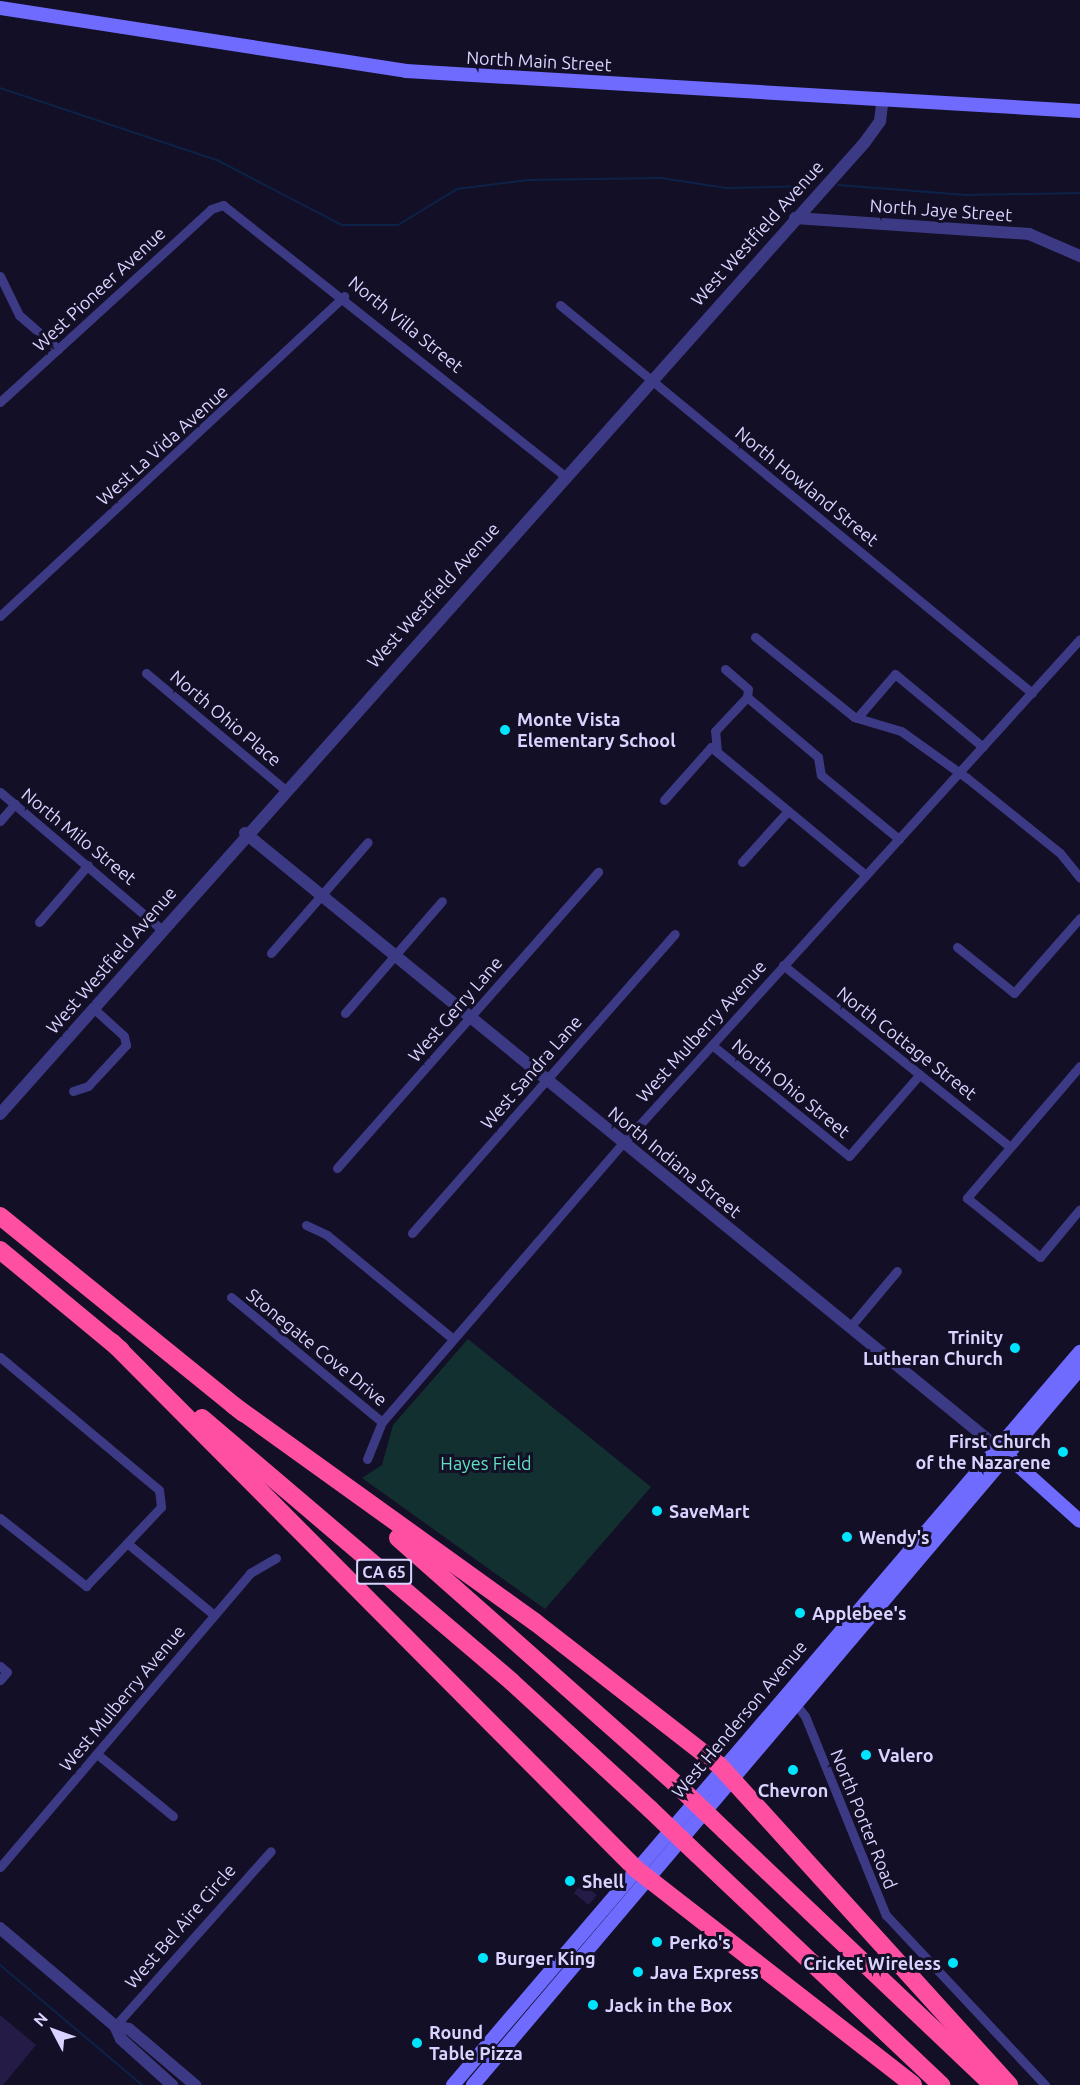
<!DOCTYPE html>
<style>
body{margin:0}
#map{position:relative;width:1080px;height:2085px;overflow:hidden;background:#130f26;font-family:Ubuntu,sans-serif}
div>[style]{position:absolute}
.green>*{inset:0;background:#12302f}
.stream>*{height:2px;margin:-1px;padding:0 1px;transform-origin:1px;border-radius:1px;background:#0c2248}
.building>*{inset:0;background:#241b47;transform-origin:0 0}
.minor>*{height:9px;margin:-4.5px;padding:0 4.5px;transform-origin:4.5px;border-radius:4.5px;background:#3d3a85}
.tertiary>*{height:12px;margin:-6px;padding:0 6px;transform-origin:6px;border-radius:6px;background:#3d3a85}
.secondary>*{height:14px;margin:-7px;padding:0 7px;transform-origin:7px;border-radius:7px;background:#6f6bff}
.motorway>*{height:18px;margin:-9px;padding:0 9px;transform-origin:9px;border-radius:9px;background:#ff4fa3}
.motorway-bridge>*{height:18px;margin:-9px;padding:0 9px;transform-origin:9px;border-radius:9px;background:#ff4fa3}
.dots>*{width:16px;height:16px;translate:-50% -50%;box-sizing:border-box;border:3px solid #130f26;border-radius:50%}
span{translate:-50% -50%;white-space:nowrap;text-align:center;line-height:1.15;-webkit-text-stroke:6px #130f26;paint-order:stroke}
.shield-label span{padding:2px 4px;background:#130f26;border:2px solid;border-radius:4px;-webkit-text-stroke-width:0}
.shield-label{font-size:16px;color:#d9d4ff;font-weight:700}
.street-label{font-size:18px;color:#d9d4ff}
.poi-label{font-size:18px;color:#d9d4ff;font-weight:700}
.left{translate:0 -50%;text-align:left}
.right{translate:-100% -50%;text-align:right}
.park-label{font-size:18px;color:#5fe0c0}
.north{position:absolute;left:24px;top:2001px;width:60px;height:60px;-webkit-text-stroke:4px #130f26;paint-order:stroke;rotate:311deg;font-size:16px;font-weight:700;line-height:24px;text-align:center;color:#d9d4ff}
.north::after{content:'';display:block;margin:auto;width:21px;height:27px;background:#d9d4ff;clip-path:polygon(50% 0,100% 100%,50% 72%,0 100%)}
</style>
<div id="map">
<div class="green">
<i style="clip-path:polygon(468px 1339px,651px 1487px,545px 1609px,362px 1478px,382px 1465px,393px 1425px)"></i>
</div>
<div class="stream">
<i style="left:0;top:88px;width:229px;rotate:18.4deg"></i>
<i style="left:217px;top:160px;width:141px;rotate:27.5deg"></i>
<i style="left:342px;top:225px;width:56px"></i>
<i style="left:398px;top:225px;width:69px;rotate:-31.4deg"></i>
<i style="left:457px;top:189px;width:72px;rotate:-7.2deg"></i>
<i style="left:528px;top:180px;width:133px;rotate:-0.9deg"></i>
<i style="left:661px;top:178px;width:66px;rotate:8.7deg"></i>
<i style="left:726px;top:188px;width:86px;rotate:-1.3deg"></i>
<i style="left:838px;top:185px;width:129px;rotate:4.4deg"></i>
<i style="left:967px;top:195px;width:113px;rotate:-1deg"></i>
<i style="left:0;top:1965px;width:186px;rotate:40.2deg"></i>
</div>
<div class="building">
<i style="left:582px;top:1883px;width:19px;height:13px;rotate:39deg"></i>
<i style="clip-path:polygon(0 2015px,36px 2045px,3px 2085px,0 2085px)"></i>
</div>
<div class="minor">
<i style="left:0;top:276px;width:43px;rotate:64deg"></i>
<i style="left:19px;top:315px;width:52px;rotate:41.1deg"></i>
<i style="left:560px;top:305px;width:611px;rotate:39.42deg"></i>
<i style="left:0;top:402px;width:286px;rotate:-42.4deg"></i>
<i style="left:211px;top:209px;width:13px;rotate:-18deg"></i>
<i style="left:223px;top:205px;width:435px;rotate:38.4deg"></i>
<i style="left:0;top:616px;width:470px;rotate:-42.9deg"></i>
<i style="left:755px;top:637px;width:127px;rotate:38.9deg"></i>
<i style="left:854px;top:717px;width:49px;rotate:16.6deg"></i>
<i style="left:901px;top:731px;width:81px;rotate:35.5deg"></i>
<i style="left:967px;top:778px;width:119px;rotate:38.9deg"></i>
<i style="left:1060px;top:853px;width:32px;rotate:51deg"></i>
<i style="left:725px;top:669px;width:30px;rotate:41deg"></i>
<i style="left:748px;top:689px;width:8px;rotate:97deg"></i>
<i style="left:747px;top:697px;width:93px;rotate:40.2deg"></i>
<i style="left:818px;top:757px;width:18px;rotate:81deg"></i>
<i style="left:821px;top:775px;width:101px;rotate:39.4deg"></i>
<i style="left:146px;top:673px;width:180px;rotate:40deg"></i>
<i style="left:857px;top:718px;width:58px;rotate:-49.2deg"></i>
<i style="left:895px;top:674px;width:114px;rotate:39.7deg"></i>
<i style="left:717px;top:752px;width:21px;rotate:-95deg"></i>
<i style="left:715px;top:731px;width:47px;rotate:-46.7deg"></i>
<i style="left:0;top:792px;width:213px;rotate:40.4deg"></i>
<i style="left:664px;top:800px;width:71px;rotate:-48.4deg"></i>
<i style="left:711px;top:747px;width:201px;rotate:39.6deg"></i>
<i style="left:0;top:821px;width:23px;rotate:-49deg"></i>
<i style="left:742px;top:862px;width:69px;rotate:-48deg"></i>
<i style="left:39px;top:922px;width:75px;rotate:-49.3deg"></i>
<i style="left:957px;top:947px;width:73px;rotate:38.9deg"></i>
<i style="left:1014px;top:993px;width:100px;rotate:-48.7deg"></i>
<i style="left:271px;top:953px;width:147px;rotate:-48.9deg"></i>
<i style="left:783px;top:965px;width:291px;rotate:38.7deg"></i>
<i style="left:345px;top:1013px;width:148px;rotate:-49.1deg"></i>
<i style="left:712px;top:1045px;width:176px;rotate:39deg"></i>
<i style="left:849px;top:1156px;width:108px;rotate:-49.1deg"></i>
<i style="left:1080px;top:1066px;width:174px;rotate:130.6deg"></i>
<i style="left:967px;top:1198px;width:94px;rotate:38.9deg"></i>
<i style="left:1040px;top:1257px;width:62px;rotate:-50.2deg"></i>
<i style="left:73px;top:1091px;width:16px;rotate:-18deg"></i>
<i style="left:88px;top:1086px;width:56px;rotate:-47.2deg"></i>
<i style="left:126px;top:1045px;width:9px;rotate:-103deg"></i>
<i style="left:124px;top:1036px;width:42px;rotate:-137.9deg"></i>
<i style="left:337px;top:1168px;width:395px;rotate:-48.6deg"></i>
<i style="left:306px;top:1225px;width:23px;rotate:25deg"></i>
<i style="left:327px;top:1235px;width:163px;rotate:39.5deg"></i>
<i style="left:412px;top:1233px;width:398px;rotate:-48.7deg"></i>
<i style="left:231px;top:1297px;width:196px;rotate:39.6deg"></i>
<i style="left:850px;top:1327px;width:73px;rotate:-50deg"></i>
<i style="left:0;top:1357px;width:207px;rotate:39.9deg"></i>
<i style="left:159px;top:1490px;width:17px;rotate:83deg"></i>
<i style="left:161px;top:1507px;width:50px;rotate:133.4deg"></i>
<i style="left:367px;top:1459px;width:40px;rotate:-68deg"></i>
<i style="left:382px;top:1422px;width:369px;rotate:-49.2deg"></i>
<i style="left:623px;top:1143px;width:680px;rotate:-47.8deg"></i>
<i style="left:0;top:1518px;width:110px;rotate:38.3deg"></i>
<i style="left:86px;top:1586px;width:59px;rotate:-46.4deg"></i>
<i style="left:127px;top:1543px;width:113px;rotate:39.6deg"></i>
<i style="left:0;top:1666px;width:9px;rotate:41deg"></i>
<i style="left:7px;top:1672px;width:11px;rotate:131deg"></i>
<i style="left:794px;top:1702px;width:18px;rotate:52deg"></i>
<i style="left:805px;top:1716px;width:215px;rotate:67.9deg"></i>
<i style="left:886px;top:1915px;width:233px;rotate:46.9deg"></i>
<i style="left:97px;top:1754px;width:98px;rotate:39.2deg"></i>
<i style="left:0;top:1867px;width:386px;rotate:-49.6deg"></i>
<i style="left:250px;top:1573px;width:30px;rotate:-30deg"></i>
<i style="left:115px;top:2026px;width:234px;rotate:-48.3deg"></i>
</div>
<div class="tertiary">
<i style="left:795px;top:218px;width:235px;rotate:3.9deg"></i>
<i style="left:1029px;top:234px;width:56px;rotate:23.3deg"></i>
<i style="left:245px;top:833px;width:971px;rotate:39.23deg"></i>
<i style="left:0;top:1114px;width:1301px;rotate:-48.33deg"></i>
<i style="left:865px;top:142px;width:26px;rotate:-54deg"></i>
<i style="left:880px;top:121px;width:23px;rotate:-83deg"></i>
<i style="left:0;top:1928px;width:151px;rotate:40.4deg"></i>
<i style="left:115px;top:2026px;width:14px;rotate:65deg"></i>
<i style="left:121px;top:2039px;width:69px;rotate:42deg"></i>
<i style="left:115px;top:2026px;width:14px;rotate:12deg"></i>
<i style="left:129px;top:2029px;width:87px;rotate:40.3deg"></i>
</div>
<div class="secondary">
<i style="left:0;top:8px;width:411px;rotate:8.8deg"></i>
<i style="left:406px;top:71px;width:675px;rotate:3.4deg"></i>
<i style="left:1003px;top:1452px;width:103px;rotate:41.9deg"></i>
<i style="left:453px;top:2085px;width:965px;rotate:-49.46deg"></i>
<i style="left:473px;top:2085px;width:939px;rotate:-49.71deg"></i>
</div>
<div class="motorway">
<i style="left:0;top:1216px;width:313px;rotate:39deg"></i>
<i style="left:0;top:1250px;width:157px;rotate:39.6deg"></i>
<i style="left:112px;top:1342px;width:743px;rotate:45.16deg"></i>
<i style="left:636px;top:1869px;width:351px;rotate:37.9deg"></i>
<i style="left:233px;top:1405px;width:372px;rotate:35.7deg"></i>
<i style="left:535px;top:1622px;width:233px;rotate:37.9deg"></i>
<i style="left:719px;top:1765px;width:432px;rotate:47.8deg"></i>
<i style="left:202px;top:1418px;width:407px;rotate:40.4deg"></i>
<i style="left:512px;top:1682px;width:188px;rotate:42.6deg"></i>
<i style="left:398px;top:1538px;width:370px;rotate:41.5deg"></i>
<i style="left:725px;top:1831px;width:369px;rotate:43.5deg"></i>
<i style="left:698px;top:1855px;width:335px;rotate:43.4deg"></i>
</div>
<div class="motorway-bridge">
<i style="left:675px;top:1783px;width:69px;rotate:43.8deg"></i>
<i style="left:650px;top:1809px;width:66px;rotate:43.8deg"></i>
</div>
<div class="dots">
<i style="left:505px;top:730px;background:#00e5ff"></i>
<i style="left:1015px;top:1348px;background:#00e5ff"></i>
<i style="left:1063px;top:1452px;background:#00e5ff"></i>
<i style="left:657px;top:1511px;background:#00e5ff"></i>
<i style="left:847px;top:1537px;background:#00e5ff"></i>
<i style="left:800px;top:1613px;background:#00e5ff"></i>
<i style="left:866px;top:1755px;background:#00e5ff"></i>
<i style="left:793px;top:1770px;background:#00e5ff"></i>
<i style="left:570px;top:1881px;background:#00e5ff"></i>
<i style="left:657px;top:1942px;background:#00e5ff"></i>
<i style="left:483px;top:1958px;background:#00e5ff"></i>
<i style="left:953px;top:1963px;background:#00e5ff"></i>
<i style="left:638px;top:1972px;background:#00e5ff"></i>
<i style="left:593px;top:2005px;background:#00e5ff"></i>
<i style="left:417px;top:2043px;background:#00e5ff"></i>
</div>
<div class="shield-label">
<span style="left:384px;top:1572px">CA 65</span>
</div>
<div class="street-label">
<span style="left:539px;top:61px;rotate:3deg">North Main Street</span>
<span style="left:941px;top:210px;rotate:4deg">North Jaye Street</span>
<span style="left:757px;top:233px;rotate:-48deg">West Westfield Avenue</span>
<span style="left:99px;top:289px;rotate:-43deg">West Pioneer Avenue</span>
<span style="left:406px;top:324px;rotate:39deg">North Villa Street</span>
<span style="left:162px;top:445px;rotate:-42deg">West La Vida Avenue</span>
<span style="left:807px;top:486px;rotate:39deg">North Howland Street</span>
<span style="left:433px;top:595px;rotate:-48deg">West Westfield Avenue</span>
<span style="left:226px;top:718px;rotate:40deg">North Ohio Place</span>
<span style="left:79px;top:836px;rotate:39deg">North Milo Street</span>
<span style="left:111px;top:960px;rotate:-49deg">West Westfield Avenue</span>
<span style="left:455px;top:1009px;rotate:-49deg">West Gerry Lane</span>
<span style="left:701px;top:1031px;rotate:-48deg">West Mulberry Avenue</span>
<span style="left:907px;top:1043px;rotate:38deg">North Cottage Street</span>
<span style="left:531px;top:1072px;rotate:-49deg">West Sandra Lane</span>
<span style="left:791px;top:1088px;rotate:39deg">North Ohio Street</span>
<span style="left:675px;top:1162px;rotate:39deg">North Indiana Street</span>
<span style="left:317px;top:1347px;rotate:39deg">Stonegate Cove Drive</span>
<span style="left:122px;top:1698px;rotate:-50deg">West Mulberry Avenue</span>
<span style="left:739px;top:1719px;rotate:-50deg">West Henderson Avenue</span>
<span style="left:864px;top:1819px;rotate:68deg">North Porter Road</span>
<span style="left:180px;top:1926px;rotate:-49deg">West Bel Aire Circle</span>
</div>
<div class="poi-label">
<span class="left" style="left:517px;top:730px">Monte Vista<br>Elementary School</span>
<span class="right" style="left:1003px;top:1348px">Trinity<br>Lutheran Church</span>
<span class="right" style="left:1051px;top:1452px">First Church<br>of the Nazarene</span>
<span class="left" style="left:669px;top:1511px">SaveMart</span>
<span class="left" style="left:859px;top:1537px">Wendy's</span>
<span class="left" style="left:812px;top:1613px">Applebee's</span>
<span class="left" style="left:878px;top:1755px">Valero</span>
<span style="left:793px;top:1790px">Chevron</span>
<span class="left" style="left:582px;top:1881px">Shell</span>
<span class="left" style="left:669px;top:1942px">Perko's</span>
<span class="left" style="left:495px;top:1958px">Burger King</span>
<span class="right" style="left:941px;top:1963px">Cricket Wireless</span>
<span class="left" style="left:650px;top:1972px">Java Express</span>
<span class="left" style="left:605px;top:2005px">Jack in the Box</span>
<span class="left" style="left:429px;top:2043px">Round<br>Table Pizza</span>
</div>
<div class="park-label">
<span style="left:486px;top:1463px">Hayes Field</span>
</div>
<div class="north">N</div>
</div>
